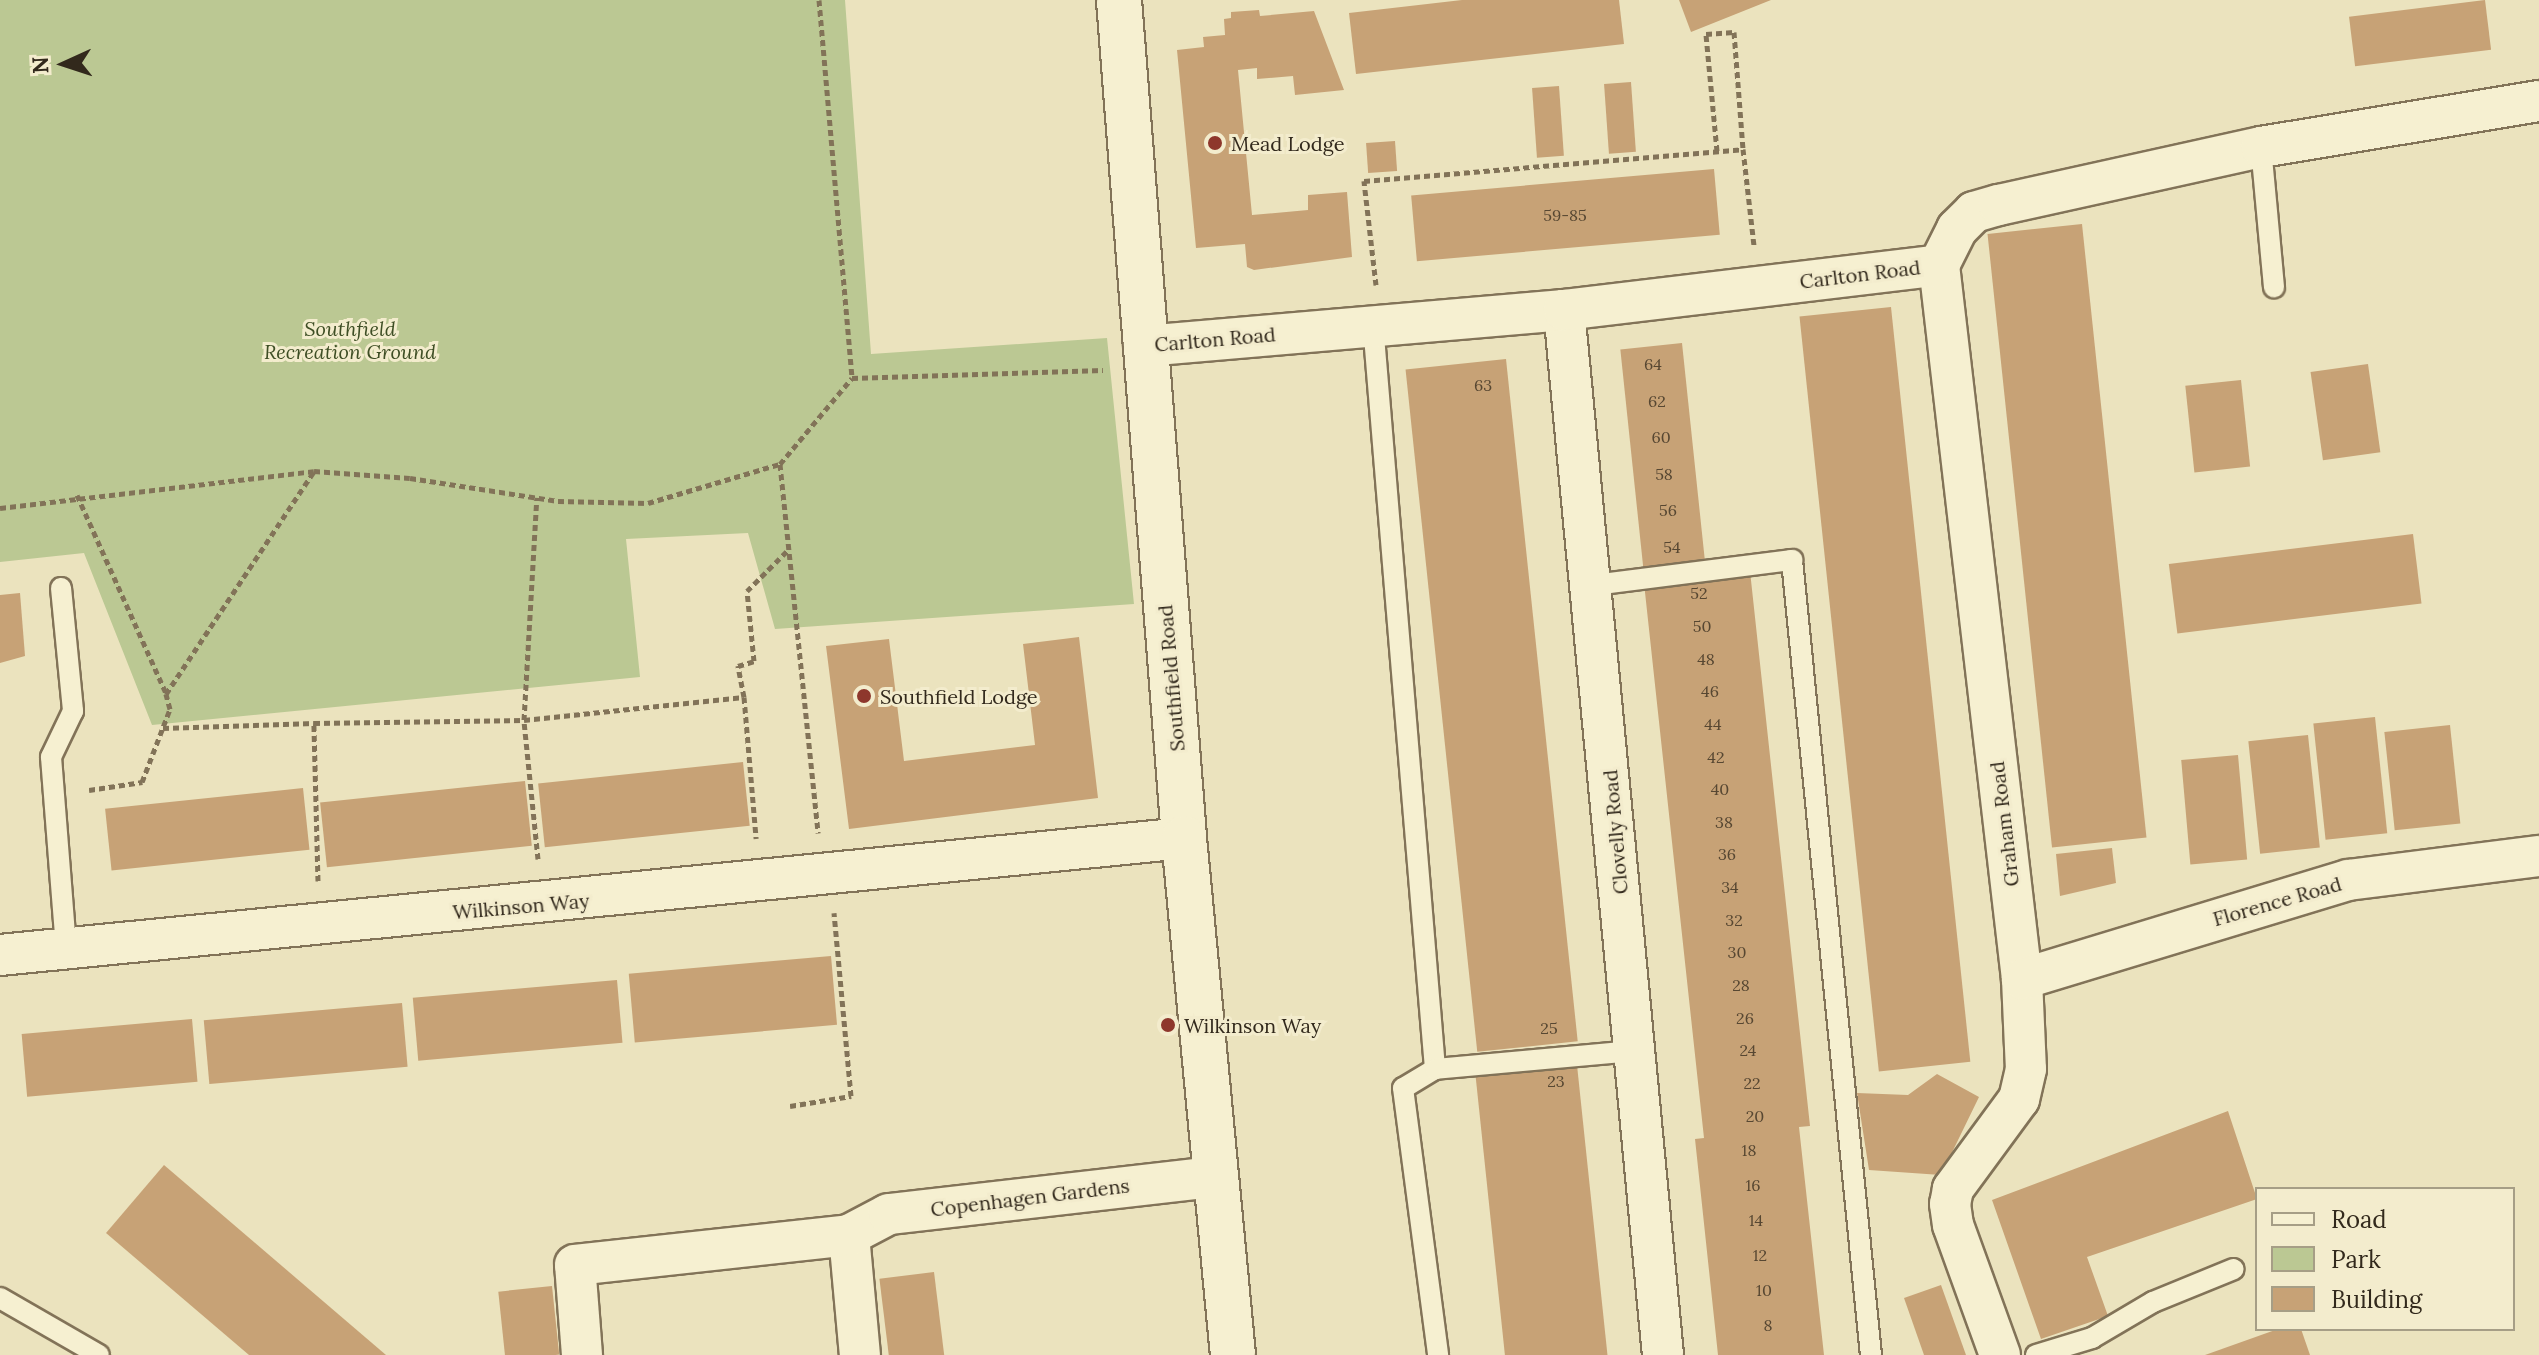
<!DOCTYPE html>
<style>
body{margin:0}
#map{position:relative;width:2539px;height:1355px;overflow:hidden;background:#ebe3be;font-family:Lora,serif}
div>[style]{position:absolute}
.green>*{inset:0;background:#bbc893}
.building>*{inset:0;background:#c7a276;transform-origin:0 0}
.path>*{height:5px;margin-top:-2.5px;transform-origin:0;background:repeating-linear-gradient(90deg,#827358 0 6px,transparent 0 10px)}
.roads{filter:drop-shadow(2px 0 #827358) drop-shadow(-2px 0 #827358) drop-shadow(0 2px #827358) drop-shadow(0 -2px #827358)}
.lane>*{height:20px;margin:-10px;padding:0 10px;transform-origin:10px;border-radius:10px;background:#f6f0d1}
.street>*{height:40px;margin:-20px;padding:0 20px;transform-origin:20px;border-radius:20px;background:#f6f0d1}
.secondary>*{height:44px;margin:-22px;padding:0 22px;transform-origin:22px;border-radius:22px;background:#f6f0d1}
.dots>*{width:22px;height:22px;translate:-50% -50%;box-sizing:border-box;border:4px solid #f3eccd;border-radius:50%}
span{translate:-50% -50%;white-space:nowrap;text-align:center;line-height:1.15;-webkit-text-stroke:6px #f3eccd;paint-order:stroke}
.number-label{font-size:16px;color:#574732}
.number-label span{-webkit-text-stroke-width:0}
.poi-label{font-size:20px;color:#32291c}
.left{translate:0 -50%;text-align:left}
.street-label{font-size:20px;color:#32291c}
.park-label{font-size:20px;color:#3e4e24;font-style:italic}
.legend{position:absolute;left:2255px;top:1187px;width:260px;height:144px;box-sizing:border-box;background:#f3eccd;border:2px solid #a69e86;margin:0;padding:10px 14px;list-style:none;font-size:24px;color:#32291c}
.legend li{display:flex;align-items:center;gap:16px;height:40px}
.legend b{width:40px;border:2px solid #a69e86}
.north{position:absolute;left:24px;top:24px;width:80px;height:80px;-webkit-text-stroke:6px #f3eccd;paint-order:stroke;rotate:267deg;font-size:22px;font-weight:700;line-height:32px;text-align:center;color:#32291c}
.north::after{content:'';display:block;margin:auto;width:28px;height:36px;background:#32291c;clip-path:polygon(50% 0,100% 100%,50% 72%,0 100%)}
</style>
<div id="map">
<div class="green">
<i style="clip-path:polygon(0 0,845px 0,871px 354px,1107px 338px,1134px 604px,775px 629px,748px 533px,626px 539px,640px 677px,152px 725px,84px 553px,0 562px)"></i>
</div>
<div class="building">
<i style="clip-path:polygon(1462px 0,1619px 0,1624px 44px,1356px 74px,1349px 13px)"></i>
<i style="clip-path:polygon(1679px 0,1771px 0,1691px 32px)"></i>
<i style="left:2485px;top:0;width:50px;height:137px;rotate:83deg"></i>
<i style="clip-path:polygon(1259px 10px,1260px 16px,1314px 11px,1344px 90px,1295px 95px,1293px 76px,1257px 79px,1257px 68px,1238px 70px,1252px 215px,1308px 210px,1308px 195px,1347px 192px,1352px 257px,1254px 270px,1247px 267px,1245px 244px,1196px 248px,1177px 50px,1204px 47px,1203px 37px,1225px 35px,1224px 19px,1231px 18px,1231px 12px)"></i>
<i style="left:1631px;top:82px;width:70px;height:27px;rotate:86deg"></i>
<i style="left:1559px;top:86px;width:70px;height:27px;rotate:86deg"></i>
<i style="left:1395px;top:141px;width:30px;height:29px;rotate:86deg"></i>
<i style="left:1714px;top:169px;width:66px;height:304px;rotate:85deg"></i>
<i style="left:2082px;top:224px;width:617px;height:95px;rotate:84deg"></i>
<i style="left:1891px;top:307px;width:759px;height:92px;rotate:84deg"></i>
<i style="left:1682px;top:343px;width:220px;height:62px;rotate:84deg"></i>
<i style="left:1506px;top:359px;width:686px;height:101px;rotate:84deg"></i>
<i style="left:2368px;top:364px;width:89px;height:58px;rotate:82deg"></i>
<i style="left:2241px;top:380px;width:87px;height:56px;rotate:84deg"></i>
<i style="left:2413px;top:534px;width:70px;height:246px;rotate:83deg"></i>
<i style="clip-path:polygon(1750px 571px,1810px 1126px,1799px 1127px,1824px 1355px,1718px 1355px,1695px 1139px,1704px 1138px,1644px 583px)"></i>
<i style="clip-path:polygon(20px 593px,25px 656px,0 663px,0 595px)"></i>
<i style="clip-path:polygon(1079px 637px,1098px 798px,849px 829px,826px 646px,889px 639px,904px 761px,1035px 745px,1023px 644px)"></i>
<i style="left:2375px;top:717px;width:117px;height:62px;rotate:84deg"></i>
<i style="left:2450px;top:725px;width:99px;height:66px;rotate:84deg"></i>
<i style="left:2308px;top:735px;width:113px;height:60px;rotate:84deg"></i>
<i style="left:2238px;top:755px;width:105px;height:57px;rotate:85deg"></i>
<i style="left:743px;top:762px;width:64px;height:206px;rotate:84deg"></i>
<i style="left:525px;top:781px;width:65px;height:206px;rotate:84deg"></i>
<i style="left:303px;top:788px;width:62px;height:199px;rotate:84deg"></i>
<i style="clip-path:polygon(2112px 848px,2116px 883px,2060px 896px,2056px 854px)"></i>
<i style="left:831px;top:956px;width:69px;height:203px;rotate:85deg"></i>
<i style="left:617px;top:980px;width:63px;height:205px;rotate:85deg"></i>
<i style="left:402px;top:1003px;width:64px;height:199px;rotate:85deg"></i>
<i style="left:192px;top:1019px;width:63px;height:171px;rotate:85deg"></i>
<i style="left:1577px;top:1065px;width:292px;height:102px;rotate:84deg"></i>
<i style="clip-path:polygon(1937px 1074px,1979px 1097px,1941px 1175px,1869px 1170px,1857px 1093px,1908px 1095px)"></i>
<i style="clip-path:polygon(2228px 1111px,2257px 1199px,2087px 1257px,2108px 1316px,2041px 1339px,1992px 1200px)"></i>
<i style="clip-path:polygon(164px 1165px,386px 1355px,249px 1355px,106px 1233px)"></i>
<i style="left:934px;top:1272px;width:84px;height:55px;rotate:83deg"></i>
<i style="clip-path:polygon(1941px 1285px,1966px 1355px,1924px 1355px,1904px 1298px)"></i>
<i style="left:552px;top:1286px;width:69px;height:54px;rotate:84deg"></i>
<i style="clip-path:polygon(2278px 1329px,2301px 1329px,2310px 1355px,2205px 1355px)"></i>
</div>
<div class="path">
<i style="left:819px;top:0;width:379px;rotate:85deg"></i>
<i style="left:1717px;top:151px;width:118px;rotate:-95.4deg"></i>
<i style="left:1706px;top:34px;width:28px;rotate:-4deg"></i>
<i style="left:1734px;top:32px;width:117px;rotate:85.6deg"></i>
<i style="left:1376px;top:285px;width:105px;rotate:-96.6deg"></i>
<i style="left:1364px;top:181px;width:380px;rotate:-4.8deg"></i>
<i style="left:1743px;top:149px;width:98px;rotate:83.5deg"></i>
<i style="left:780px;top:464px;width:371px;rotate:84.1deg"></i>
<i style="left:77px;top:495px;width:217px;rotate:65.8deg"></i>
<i style="left:0;top:508px;width:316px;rotate:-6.7deg"></i>
<i style="left:314px;top:471px;width:96px;rotate:4.2deg"></i>
<i style="left:410px;top:478px;width:150px;rotate:8.8deg"></i>
<i style="left:558px;top:501px;width:90px;rotate:1.3deg"></i>
<i style="left:648px;top:503px;width:138px;rotate:-16.5deg"></i>
<i style="left:780px;top:464px;width:112px;rotate:-50.1deg"></i>
<i style="left:852px;top:378px;width:251px;rotate:-1.8deg"></i>
<i style="left:744px;top:697px;width:32px;rotate:-101deg"></i>
<i style="left:738px;top:666px;width:17px;rotate:-17deg"></i>
<i style="left:754px;top:661px;width:70px;rotate:-95.7deg"></i>
<i style="left:747px;top:591px;width:59px;rotate:-45deg"></i>
<i style="left:163px;top:728px;width:151px;rotate:-1.9deg"></i>
<i style="left:89px;top:790px;width:54px;rotate:-8.6deg"></i>
<i style="left:142px;top:782px;width:78px;rotate:-69deg"></i>
<i style="left:170px;top:709px;width:16px;rotate:-105deg"></i>
<i style="left:166px;top:694px;width:268px;rotate:-56.4deg"></i>
<i style="left:538px;top:859px;width:140px;rotate:-95.8deg"></i>
<i style="left:524px;top:720px;width:221px;rotate:-6deg"></i>
<i style="left:744px;top:697px;width:142px;rotate:85.1deg"></i>
<i style="left:318px;top:881px;width:158px;rotate:-91.5deg"></i>
<i style="left:314px;top:723px;width:210px;rotate:-0.8deg"></i>
<i style="left:524px;top:720px;width:223px;rotate:-86.7deg"></i>
<i style="left:790px;top:1106px;width:62px;rotate:-9.3deg"></i>
<i style="left:851px;top:1096px;width:184px;rotate:-95.3deg"></i>
</div>
<div class="roads">
<div class="lane">
<i style="left:2261px;top:147px;width:141px;rotate:84.7deg"></i>
<i style="left:1373px;top:324px;width:748px;rotate:85.24deg"></i>
<i style="left:1435px;top:1069px;width:37px;rotate:149deg"></i>
<i style="left:1403px;top:1088px;width:269px;rotate:82.5deg"></i>
<i style="left:1594px;top:585px;width:200px;rotate:-7.2deg"></i>
<i style="left:1792px;top:560px;width:799px;rotate:84.33deg"></i>
<i style="left:61px;top:588px;width:124px;rotate:84.4deg"></i>
<i style="left:73px;top:711px;width:51px;rotate:115.6deg"></i>
<i style="left:51px;top:757px;width:193px;rotate:85.5deg"></i>
<i style="left:1435px;top:1069px;width:200px;rotate:-5.2deg"></i>
<i style="left:0;top:1298px;width:114px;rotate:29.9deg"></i>
<i style="left:2036px;top:1355px;width:59px;rotate:-16.9deg"></i>
<i style="left:2092px;top:1338px;width:71px;rotate:-30.5deg"></i>
<i style="left:2153px;top:1302px;width:87px;rotate:-22.2deg"></i>
</div>
<div class="street">
<i style="left:1939px;top:265px;width:719px;rotate:83.37deg"></i>
<i style="left:2022px;top:979px;width:90px;rotate:87.5deg"></i>
<i style="left:2026px;top:1069px;width:31px;rotate:103deg"></i>
<i style="left:2019px;top:1099px;width:112px;rotate:126.3deg"></i>
<i style="left:1953px;top:1189px;width:15px;rotate:101deg"></i>
<i style="left:1950px;top:1204px;width:21px;rotate:82deg"></i>
<i style="left:1953px;top:1225px;width:138px;rotate:70.1deg"></i>
<i style="left:1564px;top:310px;width:1050px;rotate:84.59deg"></i>
<i style="left:1144px;top:346px;width:422px;rotate:-4.9deg"></i>
<i style="left:1564px;top:310px;width:378px;rotate:-6.8deg"></i>
<i style="left:1939px;top:265px;width:40px;rotate:-63.4deg"></i>
<i style="left:1957px;top:229px;width:24px;rotate:-45deg"></i>
<i style="left:1974px;top:212px;width:26px;rotate:-16deg"></i>
<i style="left:1999px;top:205px;width:268px;rotate:-12.5deg"></i>
<i style="left:2261px;top:147px;width:282px;rotate:-9.4deg"></i>
<i style="left:0;top:955px;width:1190px;rotate:-5.64deg"></i>
<i style="left:2022px;top:979px;width:341px;rotate:-16.9deg"></i>
<i style="left:2348px;top:880px;width:193px;rotate:-7.2deg"></i>
<i style="left:849px;top:1235px;width:121px;rotate:84.8deg"></i>
<i style="left:582px;top:1355px;width:90px;rotate:-94.4deg"></i>
<i style="left:575px;top:1265px;width:276px;rotate:-6.2deg"></i>
<i style="left:849px;top:1235px;width:45px;rotate:-27.7deg"></i>
<i style="left:889px;top:1214px;width:329px;rotate:-6.5deg"></i>
</div>
<div class="secondary">
<i style="left:1119px;top:0;width:841px;rotate:85.56deg"></i>
<i style="left:1184px;top:838px;width:519px;rotate:84.59deg"></i>
</div>
</div>
<div class="dots">
<i style="left:1215px;top:143px;background:#8e372c"></i>
<i style="left:864px;top:696px;background:#8e372c"></i>
<i style="left:1168px;top:1025px;background:#8e372c"></i>
</div>
<div class="number-label">
<span style="left:1565px;top:215px">59-85</span>
<span style="left:1653px;top:364px">64</span>
<span style="left:1483px;top:385px">63</span>
<span style="left:1657px;top:401px">62</span>
<span style="left:1661px;top:437px">60</span>
<span style="left:1664px;top:474px">58</span>
<span style="left:1668px;top:510px">56</span>
<span style="left:1672px;top:547px">54</span>
<span style="left:1699px;top:593px">52</span>
<span style="left:1702px;top:626px">50</span>
<span style="left:1706px;top:659px">48</span>
<span style="left:1710px;top:691px">46</span>
<span style="left:1713px;top:724px">44</span>
<span style="left:1716px;top:757px">42</span>
<span style="left:1720px;top:789px">40</span>
<span style="left:1724px;top:822px">38</span>
<span style="left:1727px;top:854px">36</span>
<span style="left:1730px;top:887px">34</span>
<span style="left:1734px;top:920px">32</span>
<span style="left:1737px;top:952px">30</span>
<span style="left:1741px;top:985px">28</span>
<span style="left:1745px;top:1018px">26</span>
<span style="left:1549px;top:1028px">25</span>
<span style="left:1748px;top:1050px">24</span>
<span style="left:1556px;top:1081px">23</span>
<span style="left:1752px;top:1083px">22</span>
<span style="left:1755px;top:1116px">20</span>
<span style="left:1749px;top:1150px">18</span>
<span style="left:1753px;top:1185px">16</span>
<span style="left:1756px;top:1220px">14</span>
<span style="left:1760px;top:1255px">12</span>
<span style="left:1764px;top:1290px">10</span>
<span style="left:1768px;top:1325px">8</span>
</div>
<div class="poi-label">
<span class="left" style="left:1231px;top:143px">Mead Lodge</span>
<span class="left" style="left:880px;top:696px">Southfield Lodge</span>
<span class="left" style="left:1184px;top:1025px">Wilkinson Way</span>
</div>
<div class="street-label">
<span style="left:1860px;top:274px;rotate:-7deg">Carlton Road</span>
<span style="left:1215px;top:339px;rotate:-5deg">Carlton Road</span>
<span style="left:1171px;top:678px;rotate:-95deg">Southfield Road</span>
<span style="left:2004px;top:824px;rotate:-97deg">Graham Road</span>
<span style="left:1615px;top:832px;rotate:-95deg">Clovelly Road</span>
<span style="left:2277px;top:901px;rotate:-16deg">Florence Road</span>
<span style="left:521px;top:906px;rotate:-5deg">Wilkinson Way</span>
<span style="left:1030px;top:1197px;rotate:-7deg">Copenhagen Gardens</span>
</div>
<div class="park-label">
<span style="left:350px;top:340px">Southfield<br>Recreation Ground</span>
</div>
<ul class="legend">
<li><b style="height:10px;background:#f6f0d1"></b>Road</li>
<li><b style="height:22px;background:#bbc893"></b>Park</li>
<li><b style="height:22px;background:#c7a276"></b>Building</li>
</ul>
<div class="north">N</div>
</div>
